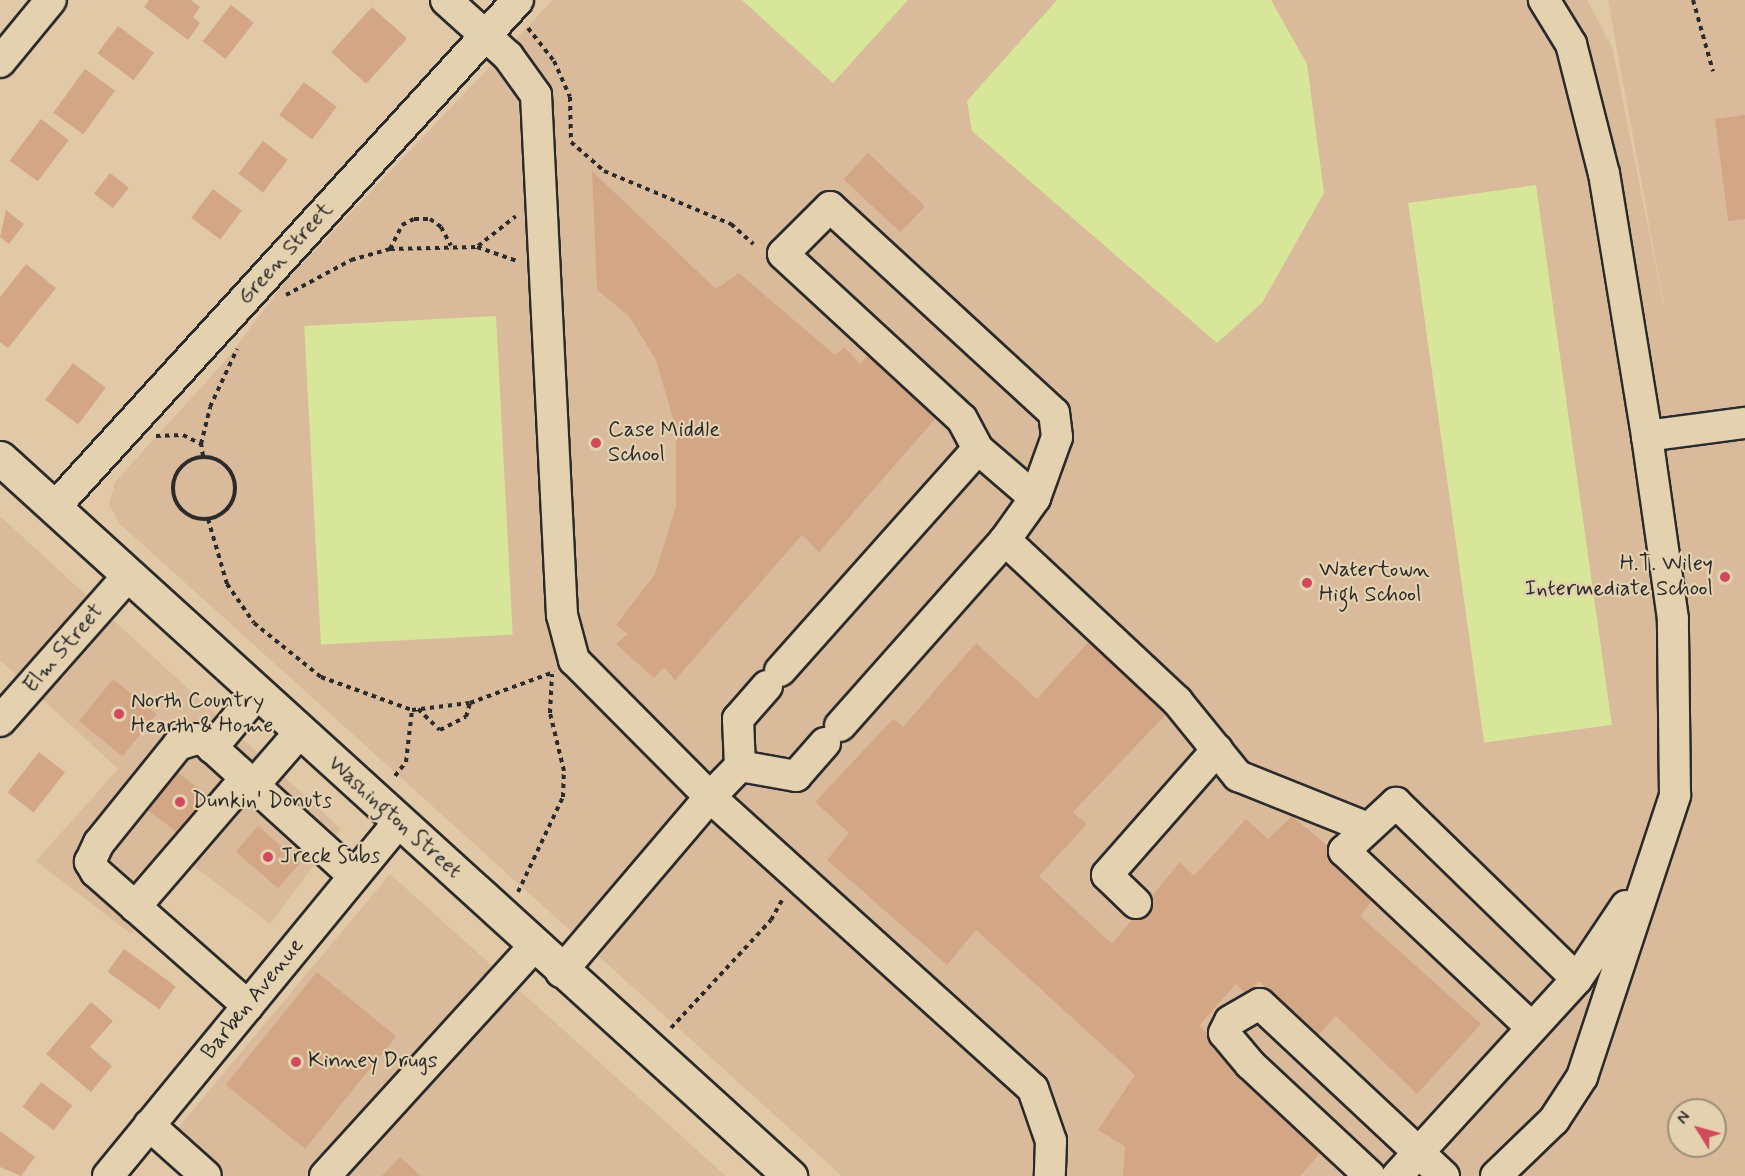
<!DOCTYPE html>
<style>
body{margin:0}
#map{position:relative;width:1745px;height:1176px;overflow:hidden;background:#e1c9a7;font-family:Mynerve,sans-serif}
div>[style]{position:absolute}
.built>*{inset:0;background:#d9bb9b}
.green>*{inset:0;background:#d7e699;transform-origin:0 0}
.building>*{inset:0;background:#d3a686;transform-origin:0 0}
.path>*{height:4px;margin-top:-2px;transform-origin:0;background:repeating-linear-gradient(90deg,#2b2b2b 0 4.5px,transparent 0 9px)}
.path>.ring{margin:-2px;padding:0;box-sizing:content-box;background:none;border:4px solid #2b2b2b;border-radius:50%}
.roads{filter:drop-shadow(2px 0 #2b2b2b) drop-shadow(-2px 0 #2b2b2b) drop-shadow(0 2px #2b2b2b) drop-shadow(0 -2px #2b2b2b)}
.minor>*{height:30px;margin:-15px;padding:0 15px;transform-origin:15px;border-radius:15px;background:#e4d1af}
.major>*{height:33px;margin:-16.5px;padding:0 16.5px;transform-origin:16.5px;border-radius:16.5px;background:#e4d1af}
.dots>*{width:16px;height:16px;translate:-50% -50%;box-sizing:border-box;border:3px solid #e4d1af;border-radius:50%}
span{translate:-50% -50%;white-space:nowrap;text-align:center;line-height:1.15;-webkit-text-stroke:4.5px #e4d1af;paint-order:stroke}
.street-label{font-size:22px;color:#2b2b2b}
.poi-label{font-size:22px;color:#2b2b2b}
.left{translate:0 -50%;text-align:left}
.right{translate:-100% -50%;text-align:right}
.north{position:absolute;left:1667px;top:1098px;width:60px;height:60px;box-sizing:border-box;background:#e4d1af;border:2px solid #9a8f7a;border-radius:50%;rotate:307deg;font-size:16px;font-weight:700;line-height:24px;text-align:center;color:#2b2b2b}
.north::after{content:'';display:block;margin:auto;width:21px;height:27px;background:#d1495b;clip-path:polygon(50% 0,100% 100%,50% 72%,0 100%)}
</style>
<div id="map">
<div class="built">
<i style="clip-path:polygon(evenodd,553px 0,1587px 0,1612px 47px,1668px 327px,1608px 0,1745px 0,1745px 1176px,842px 1176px,120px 524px,109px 505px,115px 482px,226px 360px,285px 282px,553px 0,1679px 1110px,1715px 1110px,1715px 1146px,1679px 1146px,1679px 1110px)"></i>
<i style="clip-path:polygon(0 516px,341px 829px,270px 924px,192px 865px,131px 934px,36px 861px,118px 769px,0 660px)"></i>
<i style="clip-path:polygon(390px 874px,726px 1176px,226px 1176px,178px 1128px)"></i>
</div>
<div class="green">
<i style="clip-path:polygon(742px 0,908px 0,833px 83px)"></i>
<i style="clip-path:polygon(1057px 0,1271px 0,1307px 64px,1324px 193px,1262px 303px,1217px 343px,972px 131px,967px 101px)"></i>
<i style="left:1536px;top:185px;width:545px;height:129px;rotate:82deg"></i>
<i style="left:496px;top:316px;width:319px;height:192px;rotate:87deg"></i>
</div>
<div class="building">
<i style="clip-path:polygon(149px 0,191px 0,200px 7px,193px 17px,200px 23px,188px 40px,144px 7px)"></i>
<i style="left:231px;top:5px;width:29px;height:46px;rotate:38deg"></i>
<i style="left:372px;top:7px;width:47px;height:61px;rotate:42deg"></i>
<i style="left:118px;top:26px;width:45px;height:34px;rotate:37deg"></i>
<i style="left:85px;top:69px;width:37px;height:54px;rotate:36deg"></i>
<i style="left:304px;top:82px;width:41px;height:41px;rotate:37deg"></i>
<i style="clip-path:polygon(1745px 115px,1745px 219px,1728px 221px,1715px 119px)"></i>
<i style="left:41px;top:119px;width:35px;height:52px;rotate:37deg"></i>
<i style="left:263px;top:141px;width:31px;height:41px;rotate:37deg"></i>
<i style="left:868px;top:153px;width:78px;height:36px;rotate:43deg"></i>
<i style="clip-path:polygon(592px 171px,716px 289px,739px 273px,835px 355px,844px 347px,860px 364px,876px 346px,943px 410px,819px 552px,802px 535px,675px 680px,664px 667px,654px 678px,616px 644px,628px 634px,616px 625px,655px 574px,676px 506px,676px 429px,656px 360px,629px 316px,597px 290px)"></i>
<i style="left:110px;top:173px;width:24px;height:26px;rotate:38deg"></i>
<i style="left:213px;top:189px;width:36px;height:36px;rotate:37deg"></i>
<i style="clip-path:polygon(6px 210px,24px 224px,9px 244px,0 237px)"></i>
<i style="clip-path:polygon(26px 264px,56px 288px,8px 348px,0 342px,0 297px)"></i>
<i style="left:73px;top:363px;width:41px;height:46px;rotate:37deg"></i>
<i style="clip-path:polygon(1090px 640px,1170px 710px,1073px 812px,1087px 824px,1039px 876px,1112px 944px,1180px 862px,1194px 876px,1246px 819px,1268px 839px,1292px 816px,1380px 890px,1360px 916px,1481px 1024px,1417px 1094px,1336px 1016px,1317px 1036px,1259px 981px,1247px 995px,1236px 984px,1199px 1026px,1329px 1143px,1300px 1176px,1123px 1176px,1125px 1146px,1098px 1130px,1135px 1075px,976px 930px,947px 965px,827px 860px,849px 833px,815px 802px,893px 719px,903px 727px,976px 643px,1037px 699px)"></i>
<i style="left:113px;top:679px;width:56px;height:54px;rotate:39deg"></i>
<i style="left:39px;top:752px;width:33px;height:51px;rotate:38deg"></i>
<i style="left:174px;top:770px;width:46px;height:48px;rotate:37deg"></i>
<i style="left:258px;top:826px;width:56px;height:34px;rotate:41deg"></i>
<i style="left:124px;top:949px;width:64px;height:28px;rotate:36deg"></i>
<i style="left:317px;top:972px;width:102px;height:145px;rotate:39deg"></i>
<i style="clip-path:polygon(91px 1002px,113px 1021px,90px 1047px,112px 1066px,91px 1092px,46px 1054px)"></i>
<i style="left:41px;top:1082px;width:39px;height:31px;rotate:37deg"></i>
<i style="clip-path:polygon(0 1131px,35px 1157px,21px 1176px,0 1167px)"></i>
<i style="clip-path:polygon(400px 1157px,421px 1176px,382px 1176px)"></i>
</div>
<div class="path">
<i style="left:1693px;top:0;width:74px;rotate:74.3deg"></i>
<i style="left:528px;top:28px;width:42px;rotate:51.8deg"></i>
<i style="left:554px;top:61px;width:39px;rotate:66deg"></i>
<i style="left:570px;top:97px;width:45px;rotate:88.7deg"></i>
<i style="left:571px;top:142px;width:44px;rotate:41.3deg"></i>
<i style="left:604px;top:171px;width:138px;rotate:22.7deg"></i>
<i style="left:731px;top:224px;width:30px;rotate:42deg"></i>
<i style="left:478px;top:246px;width:48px;rotate:-38.3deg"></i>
<i style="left:390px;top:249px;width:27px;rotate:-63deg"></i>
<i style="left:402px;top:225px;width:13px;rotate:-27deg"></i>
<i style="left:414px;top:219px;width:16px"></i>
<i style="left:430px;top:219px;width:14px;rotate:36deg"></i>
<i style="left:441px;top:227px;width:21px;rotate:62deg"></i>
<i style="left:286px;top:295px;width:74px;rotate:-28.3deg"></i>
<i style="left:351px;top:260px;width:41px;rotate:-15.8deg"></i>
<i style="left:390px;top:249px;width:87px;rotate:-1.3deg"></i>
<i style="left:477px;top:247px;width:42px;rotate:19.3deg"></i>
<i style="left:156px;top:436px;width:27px;rotate:-2deg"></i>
<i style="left:183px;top:435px;width:20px;rotate:27deg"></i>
<i style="left:203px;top:456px;width:12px;rotate:-99deg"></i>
<i style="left:201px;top:444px;width:38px;rotate:-76deg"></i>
<i style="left:210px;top:407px;width:64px;rotate:-65deg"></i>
<i class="ring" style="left:173px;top:457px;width:58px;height:58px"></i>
<i style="left:208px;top:519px;width:68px;rotate:73.7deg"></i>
<i style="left:227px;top:584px;width:47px;rotate:55.3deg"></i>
<i style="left:254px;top:623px;width:86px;rotate:38.9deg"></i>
<i style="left:321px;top:677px;width:97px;rotate:19.9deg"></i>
<i style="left:412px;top:710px;width:58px;rotate:-6.9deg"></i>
<i style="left:470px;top:703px;width:90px;rotate:-20.3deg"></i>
<i style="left:418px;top:709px;width:30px;rotate:44deg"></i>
<i style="left:440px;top:730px;width:29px;rotate:-27deg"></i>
<i style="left:466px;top:717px;width:15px;rotate:-74deg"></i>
<i style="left:395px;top:776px;width:18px;rotate:-52deg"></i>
<i style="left:406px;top:762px;width:52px;rotate:-83.4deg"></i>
<i style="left:518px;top:892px;width:105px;rotate:-64.7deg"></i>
<i style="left:563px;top:797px;width:26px;rotate:-88deg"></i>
<i style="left:564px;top:771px;width:60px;rotate:-103.6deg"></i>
<i style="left:550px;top:713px;width:39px;rotate:-87deg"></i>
<i style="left:671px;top:1028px;width:147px;rotate:-47.2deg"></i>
<i style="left:771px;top:920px;width:25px;rotate:-61deg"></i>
</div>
<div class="roads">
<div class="minor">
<i style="left:446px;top:0;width:84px;rotate:42.1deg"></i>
<i style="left:508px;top:56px;width:48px;rotate:54.3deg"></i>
<i style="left:536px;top:95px;width:521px;rotate:87.14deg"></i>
<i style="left:562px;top:615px;width:47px;rotate:75.1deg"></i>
<i style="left:574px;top:660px;width:193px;rotate:45.2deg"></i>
<i style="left:710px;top:797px;width:43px;rotate:-45.9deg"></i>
<i style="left:0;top:62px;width:80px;rotate:-50.6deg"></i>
<i style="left:1647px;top:436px;width:99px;rotate:-7.6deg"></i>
<i style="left:54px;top:508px;width:688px;rotate:-47.59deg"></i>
<i style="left:1005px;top:540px;width:236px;rotate:43.1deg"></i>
<i style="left:1177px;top:701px;width:97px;rotate:50.9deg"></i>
<i style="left:1238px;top:776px;width:140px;rotate:21.8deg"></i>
<i style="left:780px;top:671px;width:297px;rotate:-48.3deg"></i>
<i style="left:767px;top:686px;width:44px;rotate:131.3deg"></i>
<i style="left:738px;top:719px;width:47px;rotate:87.6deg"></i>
<i style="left:740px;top:766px;width:57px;rotate:10.1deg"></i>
<i style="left:796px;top:776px;width:44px;rotate:-48.7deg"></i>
<i style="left:0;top:721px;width:192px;rotate:-48.6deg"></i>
<i style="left:840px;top:726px;width:249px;rotate:-48.4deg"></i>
<i style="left:1005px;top:540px;width:52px;rotate:-54.5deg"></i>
<i style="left:1035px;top:498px;width:65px;rotate:-70.2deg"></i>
<i style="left:1057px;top:437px;width:24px;rotate:-97deg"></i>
<i style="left:1054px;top:413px;width:304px;rotate:-137.4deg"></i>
<i style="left:830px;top:207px;width:66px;rotate:135deg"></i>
<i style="left:783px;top:254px;width:243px;rotate:42.7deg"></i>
<i style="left:962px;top:419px;width:34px;rotate:62deg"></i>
<i style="left:978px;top:449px;width:75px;rotate:40.7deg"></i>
<i style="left:212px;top:748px;width:70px;rotate:-50.2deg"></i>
<i style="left:254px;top:785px;width:70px;rotate:-49deg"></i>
<i style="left:1136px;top:903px;width:40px;rotate:-136deg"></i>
<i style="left:1107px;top:875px;width:167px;rotate:-48.7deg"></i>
<i style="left:135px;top:907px;width:170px;rotate:-49.3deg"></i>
<i style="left:561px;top:972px;width:230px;rotate:-49.6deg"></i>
<i style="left:710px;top:797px;width:435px;rotate:42.1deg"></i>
<i style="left:1033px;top:1089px;width:55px;rotate:70.9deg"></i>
<i style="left:1051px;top:1141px;width:35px;rotate:92deg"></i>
<i style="left:248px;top:1006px;width:203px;rotate:-138.6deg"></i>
<i style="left:96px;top:872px;width:12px;rotate:-121deg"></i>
<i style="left:90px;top:862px;width:21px;rotate:-65deg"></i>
<i style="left:99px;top:843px;width:126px;rotate:-51.1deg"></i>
<i style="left:178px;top:745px;width:19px;rotate:-18deg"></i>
<i style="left:196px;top:739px;width:9px;rotate:13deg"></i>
<i style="left:205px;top:741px;width:200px;rotate:42.2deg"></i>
<i style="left:1531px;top:1027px;width:257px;rotate:-136.7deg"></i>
<i style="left:1344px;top:851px;width:71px;rotate:-42.7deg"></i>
<i style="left:1396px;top:803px;width:252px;rotate:44.2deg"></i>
<i style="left:149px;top:1125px;width:76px;rotate:41.8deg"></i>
<i style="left:108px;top:1176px;width:458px;rotate:-50.6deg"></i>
<i style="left:325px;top:1176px;width:311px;rotate:-47.7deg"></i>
<i style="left:1370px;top:1176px;width:164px;rotate:-137deg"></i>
<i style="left:1250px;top:1064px;width:40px;rotate:-130deg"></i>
<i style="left:1224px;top:1033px;width:13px;rotate:-63deg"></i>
<i style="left:1230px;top:1021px;width:34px;rotate:-30deg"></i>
<i style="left:1260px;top:1004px;width:252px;rotate:43.1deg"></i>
<i style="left:1397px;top:1176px;width:267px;rotate:-47.6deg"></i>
<i style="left:1577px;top:979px;width:88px;rotate:-56.1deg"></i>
<i style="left:1496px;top:1176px;width:81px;rotate:-44deg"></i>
<i style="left:1554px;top:1120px;width:51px;rotate:-56.9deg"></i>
<i style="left:1582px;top:1077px;width:297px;rotate:-71.7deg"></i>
<i style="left:1675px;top:795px;width:176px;rotate:-90.7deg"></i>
<i style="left:1673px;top:619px;width:185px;rotate:-98.1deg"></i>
<i style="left:1647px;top:436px;width:266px;rotate:-99.3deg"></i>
<i style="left:1604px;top:174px;width:134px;rotate:-104.2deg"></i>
<i style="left:1571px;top:44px;width:52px;rotate:-121.5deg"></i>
</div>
<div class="major">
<i style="left:0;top:458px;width:1068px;rotate:42.27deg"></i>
</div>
</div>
<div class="dots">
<i style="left:596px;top:443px;background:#d1495b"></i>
<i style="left:1725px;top:577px;background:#d1495b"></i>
<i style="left:1307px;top:583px;background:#d1495b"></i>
<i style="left:119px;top:714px;background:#d1495b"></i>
<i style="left:180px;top:802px;background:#d1495b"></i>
<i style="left:268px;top:857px;background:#d1495b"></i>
<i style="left:296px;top:1062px;background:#d1495b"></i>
</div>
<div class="street-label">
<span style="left:286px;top:254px;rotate:-48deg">Green Street</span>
<span style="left:64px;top:649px;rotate:-49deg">Elm Street</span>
<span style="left:394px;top:818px;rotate:42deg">Washington Street</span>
<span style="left:253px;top:999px;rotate:-51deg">Barben Avenue</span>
</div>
<div class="poi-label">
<span class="left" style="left:608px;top:443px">Case Middle<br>School</span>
<span class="right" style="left:1713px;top:577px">H.T. Wiley<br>Intermediate School</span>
<span class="left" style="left:1319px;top:583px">Watertown<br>High School</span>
<span class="left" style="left:131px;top:714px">North Country<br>Hearth &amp; Home</span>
<span class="left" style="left:192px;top:802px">Dunkin' Donuts</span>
<span class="left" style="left:280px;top:857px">Jreck Subs</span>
<span class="left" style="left:308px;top:1062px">Kinney Drugs</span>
</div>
<div class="north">N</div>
</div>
